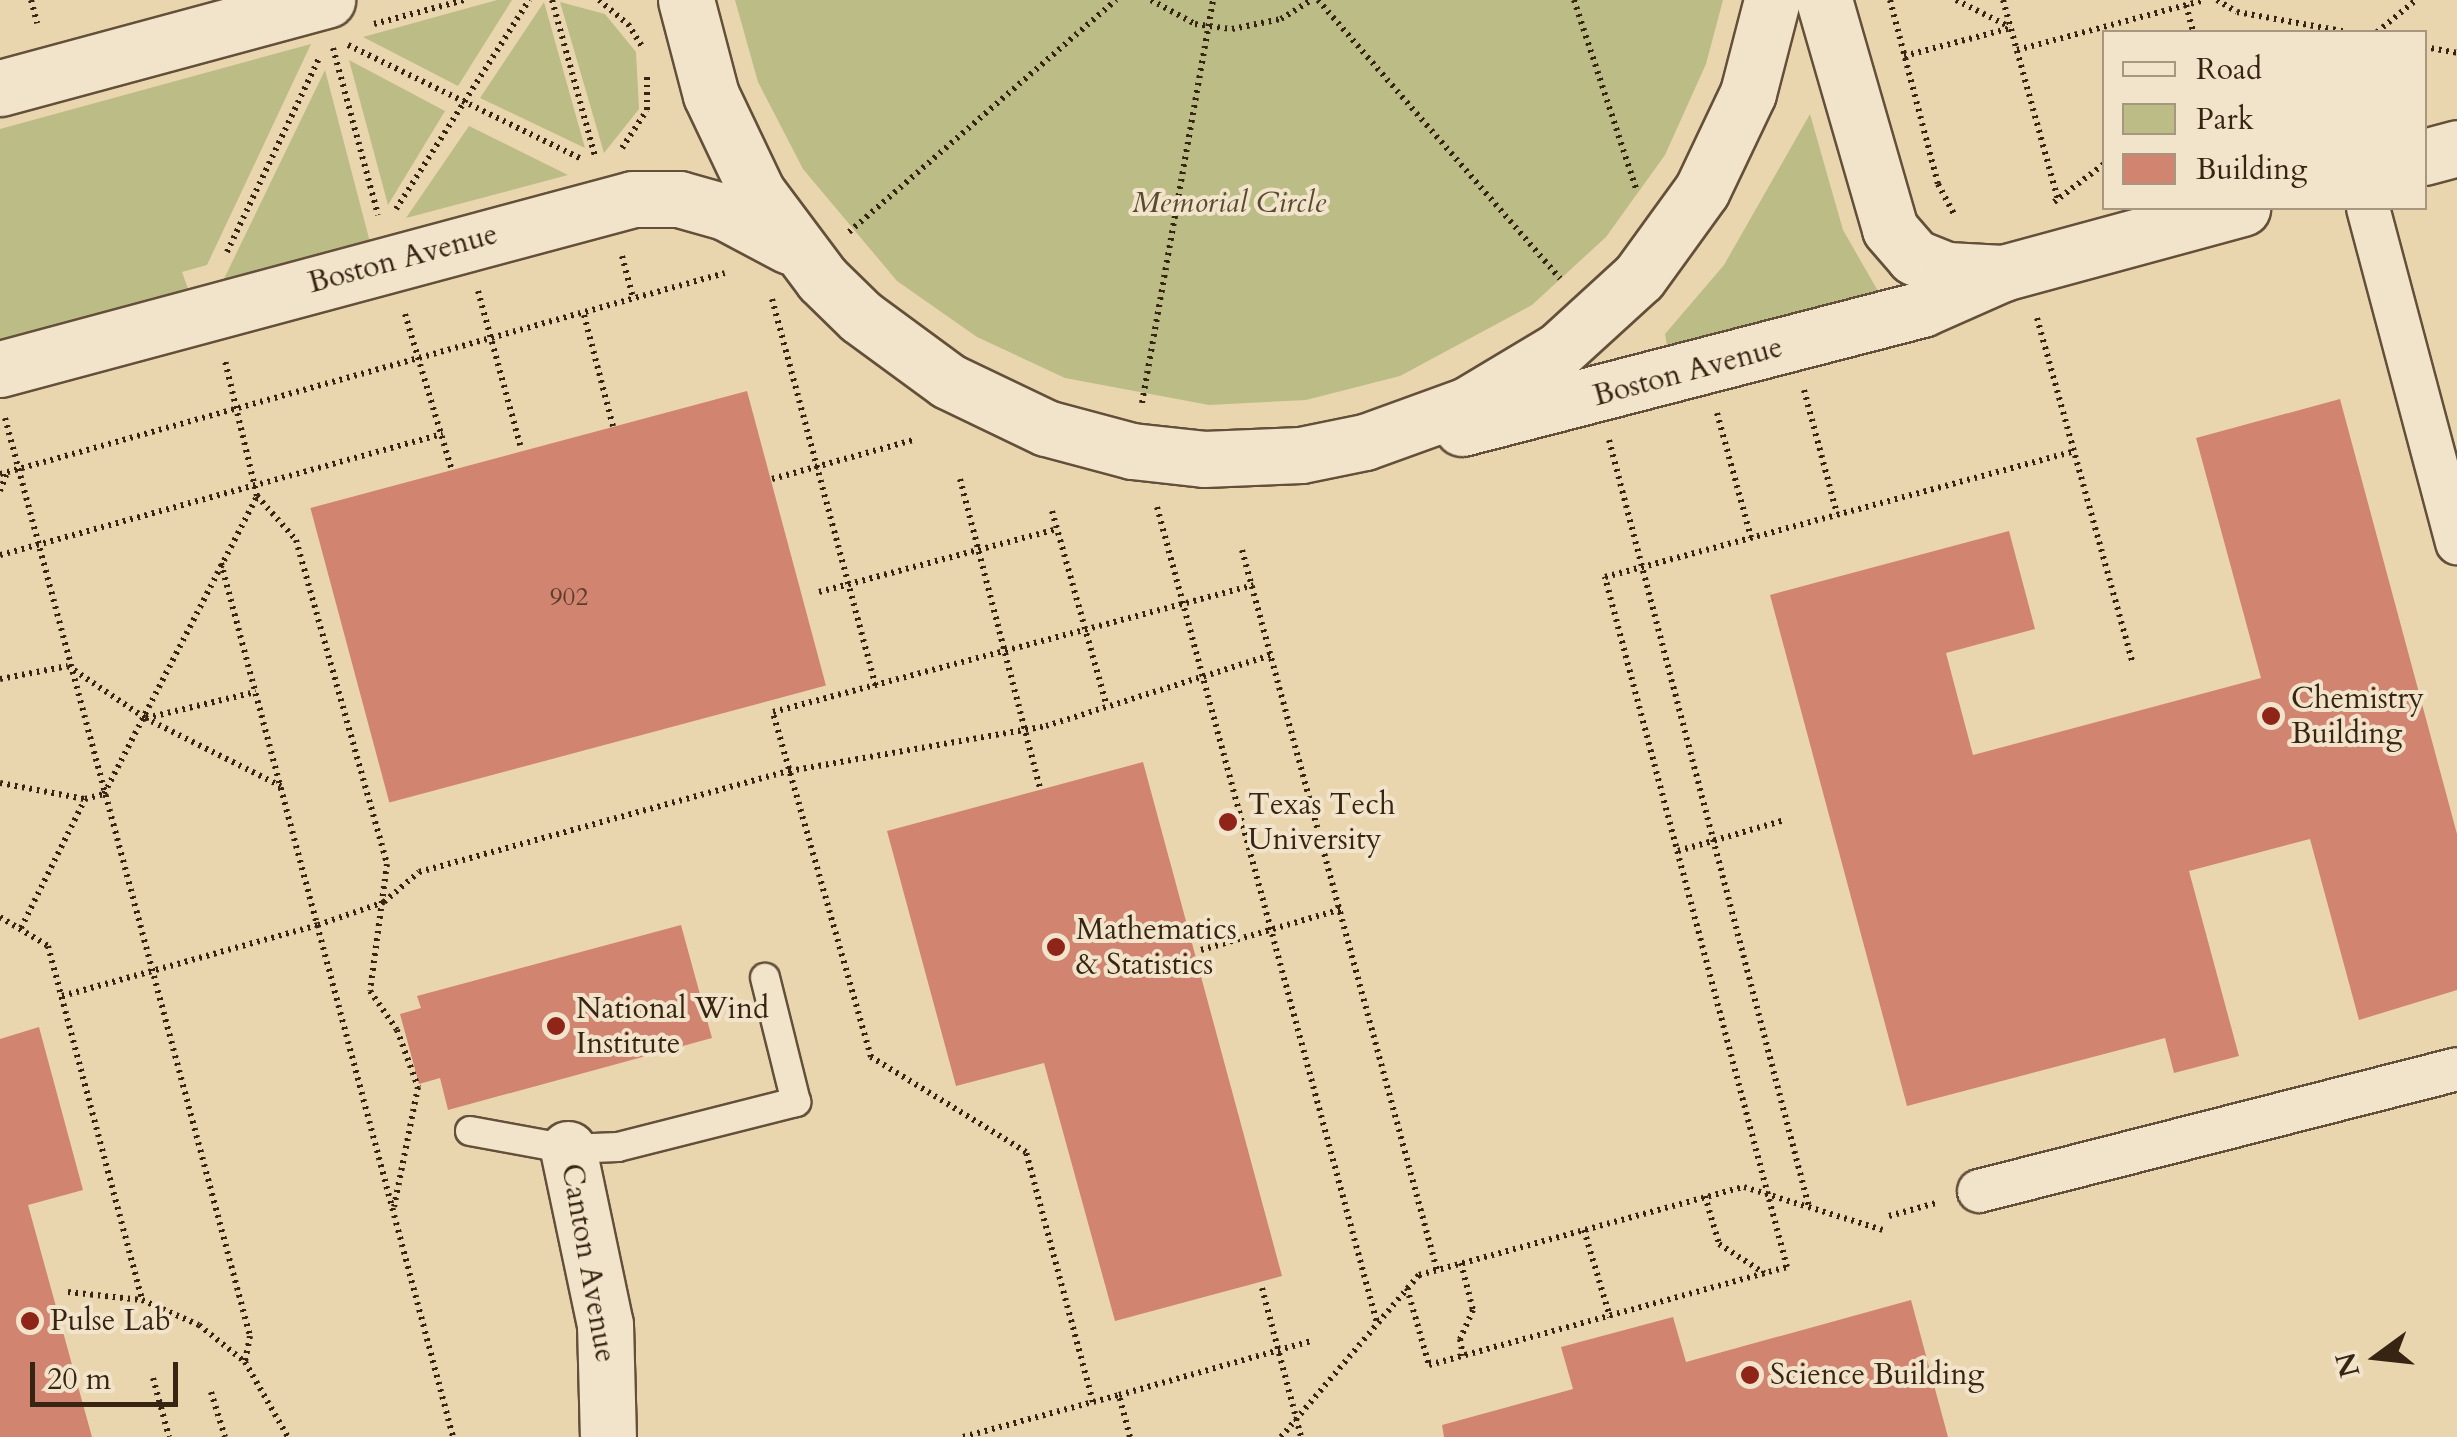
<!DOCTYPE html>
<style>
body{margin:0}
#map{position:relative;width:2457px;height:1437px;overflow:hidden;background:#ead6ae;font-family:Cardo,serif}
div>[style]{position:absolute}
.green>*{inset:0;background:#bcbc87}
.building>*{inset:0;background:#d18571;transform-origin:0 0}
.path>*{height:6px;margin-top:-3px;transform-origin:0;background:repeating-linear-gradient(90deg,#382413 0 2.5px,transparent 0 7.5px)}
.roads{filter:drop-shadow(2px 0 #64503a) drop-shadow(-2px 0 #64503a) drop-shadow(0 2px #64503a) drop-shadow(0 -2px #64503a)}
.service>*{height:28px;margin:-14px;padding:0 14px;transform-origin:14px;border-radius:14px;background:#f1e4ca}
.pedestrian>*{height:42px;margin:-21px;padding:0 21px;transform-origin:21px;border-radius:21px;background:#f1e4ca}
.minor>*{height:55px;margin:-27.5px;padding:0 27.5px;transform-origin:27.5px;border-radius:27.5px;background:#f1e4ca}
.dots>*{width:28px;height:28px;translate:-50% -50%;box-sizing:border-box;border:5px solid #f1e4ca;border-radius:50%}
span{translate:-50% -50%;white-space:nowrap;text-align:center;line-height:1.15;-webkit-text-stroke:8px #f1e4ca;paint-order:stroke}
.number-label{font-size:25px;color:#5e3c2a}
.number-label span{-webkit-text-stroke-width:0}
.park-label{font-size:30px;color:#594a30;font-style:italic}
.street-label{font-size:30px;color:#382413}
.poi-label{font-size:30px;color:#382413}
.left{translate:0 -50%;text-align:left}
.legend{position:absolute;left:2102px;top:30px;width:325px;height:180px;box-sizing:border-box;background:#f1e4ca;border:2px solid #a79781;margin:0;padding:12px 18px;list-style:none;font-size:30px;color:#382413}
.legend li{display:flex;align-items:center;gap:20px;height:50px}
.legend b{width:50px;border:2px solid #a79781}
.north{position:absolute;left:2327px;top:1307px;width:100px;height:100px;-webkit-text-stroke:8px #f1e4ca;paint-order:stroke;rotate:255deg;font-size:28px;font-weight:700;line-height:40px;text-align:center;color:#382413}
.north::after{content:'';display:block;margin:auto;width:35px;height:45px;background:#382413;clip-path:polygon(50% 0,100% 100%,50% 72%,0 100%)}
.scale{position:absolute;left:30px;top:1362px;width:148px;height:45px;box-sizing:border-box;border:5px solid #382413;border-top:0;padding-left:12px;font-size:30px;line-height:35px;white-space:nowrap;color:#382413;-webkit-text-stroke:8px #f1e4ca;paint-order:stroke}
</style>
<div id="map">
<div class="green">
<i style="clip-path:polygon(497px 0,512px 0,458px 86px,363px 37px)"></i>
<i style="clip-path:polygon(735px 0,1723px 0,1706px 64px,1665px 155px,1606px 237px,1532px 305px,1400px 376px,1306px 400px,1209px 405px,1065px 378px,977px 337px,897px 281px,803px 169px,758px 82px)"></i>
<i style="clip-path:polygon(544px 2px,585px 148px,480px 98px)"></i>
<i style="clip-path:polygon(560px 2px,605px 14px,636px 52px,639px 109px,604px 153px)"></i>
<i style="clip-path:polygon(311px 44px,207px 265px,182px 272px,191px 297px,0 348px,0 129px)"></i>
<i style="clip-path:polygon(349px 60px,445px 111px,388px 205px)"></i>
<i style="clip-path:polygon(325px 70px,371px 246px,221px 285px)"></i>
<i style="clip-path:polygon(1810px 114px,1843px 230px,1878px 291px,1667px 346px,1665px 334px,1724px 265px)"></i>
<i style="clip-path:polygon(469px 126px,568px 175px,406px 218px)"></i>
</div>
<div class="building">
<i style="left:747px;top:391px;width:305px;height:452px;rotate:75deg"></i>
<i style="clip-path:polygon(2340px 399px,2457px 834px,2457px 990px,2359px 1020px,2310px 839px,2189px 871px,2239px 1056px,2174px 1073px,2165px 1038px,1907px 1106px,1770px 595px,2009px 531px,2035px 629px,1946px 653px,1973px 755px,2261px 678px,2196px 438px)"></i>
<i style="clip-path:polygon(1143px 762px,1282px 1276px,1115px 1321px,1044px 1063px,956px 1086px,887px 831px)"></i>
<i style="clip-path:polygon(681px 925px,712px 1038px,448px 1110px,440px 1078px,419px 1084px,400px 1014px,421px 1008px,417px 996px)"></i>
<i style="clip-path:polygon(39px 1027px,83px 1190px,28px 1205px,92px 1437px,0 1437px,0 1039px)"></i>
<i style="clip-path:polygon(1911px 1300px,1948px 1437px,1444px 1437px,1442px 1425px,1573px 1389px,1561px 1347px,1673px 1317px,1686px 1362px)"></i>
</div>
<div class="path">
<i style="left:31px;top:0;width:24px;rotate:75deg"></i>
<i style="left:552px;top:0;width:162px;rotate:74.6deg"></i>
<i style="left:599px;top:0;width:38px;rotate:40deg"></i>
<i style="left:628px;top:24px;width:26px;rotate:58deg"></i>
<i style="left:1151px;top:0;width:50px;rotate:28.6deg"></i>
<i style="left:1195px;top:24px;width:37px;rotate:8deg"></i>
<i style="left:1232px;top:29px;width:50px;rotate:-11.5deg"></i>
<i style="left:1281px;top:19px;width:36px;rotate:-32deg"></i>
<i style="left:1318px;top:0;width:369px;rotate:49deg"></i>
<i style="left:1574px;top:0;width:202px;rotate:71.8deg"></i>
<i style="left:1890px;top:0;width:190px;rotate:75.4deg"></i>
<i style="left:1938px;top:184px;width:34px;rotate:62deg"></i>
<i style="left:1956px;top:0;width:60px;rotate:26.6deg"></i>
<i style="left:2003px;top:0;width:206px;rotate:74.6deg"></i>
<i style="left:2217px;top:0;width:23px;rotate:31deg"></i>
<i style="left:2237px;top:12px;width:112px;rotate:10.3deg"></i>
<i style="left:2186px;top:5px;width:28px;rotate:75deg"></i>
<i style="left:374px;top:24px;width:93px;rotate:-14.9deg"></i>
<i style="left:2377px;top:32px;width:50px;rotate:-39.4deg"></i>
<i style="left:348px;top:45px;width:258px;rotate:26deg"></i>
<i style="left:2424px;top:47px;width:34px;rotate:10deg"></i>
<i style="left:333px;top:48px;width:173px;rotate:74.9deg"></i>
<i style="left:2017px;top:50px;width:195px;rotate:-14.9deg"></i>
<i style="left:1904px;top:56px;width:111px;rotate:-14.7deg"></i>
<i style="left:622px;top:148px;width:45px;rotate:-56.7deg"></i>
<i style="left:647px;top:110px;width:37px;rotate:-90deg"></i>
<i style="left:2054px;top:202px;width:63px;rotate:-37.2deg"></i>
<i style="left:396px;top:209px;width:248px;rotate:-57.5deg"></i>
<i style="left:849px;top:232px;width:354px;rotate:-41deg"></i>
<i style="left:227px;top:252px;width:217px;rotate:-64.6deg"></i>
<i style="left:622px;top:256px;width:43px;rotate:75.3deg"></i>
<i style="left:478px;top:291px;width:160px;rotate:74.7deg"></i>
<i style="left:772px;top:299px;width:401px;rotate:75deg"></i>
<i style="left:405px;top:314px;width:164px;rotate:73.3deg"></i>
<i style="left:584px;top:315px;width:115px;rotate:75.4deg"></i>
<i style="left:2037px;top:318px;width:358px;rotate:74.5deg"></i>
<i style="left:1804px;top:390px;width:128px;rotate:75.1deg"></i>
<i style="left:1142px;top:403px;width:409px;rotate:-80deg"></i>
<i style="left:1717px;top:413px;width:129px;rotate:74.7deg"></i>
<i style="left:5px;top:418px;width:950px;rotate:75.06deg"></i>
<i style="left:250px;top:1336px;width:26px;rotate:101deg"></i>
<i style="left:1609px;top:440px;width:793px;rotate:75.39deg"></i>
<i style="left:0;top:474px;width:752px;rotate:-15.5deg"></i>
<i style="left:772px;top:479px;width:147px;rotate:-15.4deg"></i>
<i style="left:960px;top:479px;width:319px;rotate:75.5deg"></i>
<i style="left:0;top:491px;width:19px;rotate:-69deg"></i>
<i style="left:257px;top:496px;width:59px;rotate:48.4deg"></i>
<i style="left:296px;top:540px;width:337px;rotate:74.3deg"></i>
<i style="left:387px;top:864px;width:128px;rotate:97.6deg"></i>
<i style="left:370px;top:991px;width:47px;rotate:55.3deg"></i>
<i style="left:397px;top:1030px;width:61px;rotate:69.8deg"></i>
<i style="left:418px;top:1087px;width:122px;rotate:101.3deg"></i>
<i style="left:1157px;top:507px;width:845px;rotate:74.91deg"></i>
<i style="left:1052px;top:511px;width:199px;rotate:74.3deg"></i>
<i style="left:1242px;top:550px;width:746px;rotate:74.85deg"></i>
<i style="left:0;top:555px;width:459px;rotate:-15.3deg"></i>
<i style="left:221px;top:563px;width:904px;rotate:75.13deg"></i>
<i style="left:819px;top:592px;width:246px;rotate:-14.8deg"></i>
<i style="left:0;top:679px;width:69px;rotate:-10.8deg"></i>
<i style="left:68px;top:666px;width:93px;rotate:34deg"></i>
<i style="left:145px;top:718px;width:152px;rotate:26.6deg"></i>
<i style="left:146px;top:718px;width:113px;rotate:-13.3deg"></i>
<i style="left:0;top:783px;width:86px;rotate:10.7deg"></i>
<i style="left:1678px;top:851px;width:111px;rotate:-16.2deg"></i>
<i style="left:0;top:917px;width:56px;rotate:31.1deg"></i>
<i style="left:48px;top:946px;width:366px;rotate:75.1deg"></i>
<i style="left:21px;top:928px;width:144px;rotate:-63.6deg"></i>
<i style="left:85px;top:799px;width:20px;rotate:-15deg"></i>
<i style="left:104px;top:794px;width:335px;rotate:-62.8deg"></i>
<i style="left:257px;top:496px;width:139px;rotate:-103.3deg"></i>
<i style="left:1201px;top:950px;width:147px;rotate:-16.2deg"></i>
<i style="left:62px;top:996px;width:266px;rotate:-15.5deg"></i>
<i style="left:318px;top:925px;width:70px;rotate:-19.2deg"></i>
<i style="left:384px;top:902px;width:46px;rotate:-40.6deg"></i>
<i style="left:419px;top:872px;width:384px;rotate:-15.3deg"></i>
<i style="left:789px;top:771px;width:261px;rotate:-9.9deg"></i>
<i style="left:1046px;top:726px;width:239px;rotate:-17.5deg"></i>
<i style="left:1705px;top:1196px;width:50px;rotate:73.7deg"></i>
<i style="left:1719px;top:1244px;width:54px;rotate:32.8deg"></i>
<i style="left:1889px;top:1216px;width:52px;rotate:-15.6deg"></i>
<i style="left:1584px;top:1230px;width:91px;rotate:73.4deg"></i>
<i style="left:1461px;top:1263px;width:49px;rotate:75.7deg"></i>
<i style="left:1473px;top:1310px;width:32px;rotate:114deg"></i>
<i style="left:1460px;top:1339px;width:17px;rotate:80deg"></i>
<i style="left:1262px;top:1288px;width:154px;rotate:75.3deg"></i>
<i style="left:1407px;top:1288px;width:80px;rotate:74.1deg"></i>
<i style="left:1429px;top:1365px;width:371px;rotate:-15.3deg"></i>
<i style="left:1787px;top:1267px;width:714px;rotate:-104.78deg"></i>
<i style="left:1605px;top:577px;width:486px;rotate:-15deg"></i>
<i style="left:68px;top:1292px;width:74px;rotate:6.2deg"></i>
<i style="left:142px;top:1300px;width:62px;rotate:23.7deg"></i>
<i style="left:199px;top:1325px;width:59px;rotate:38.8deg"></i>
<i style="left:245px;top:1362px;width:86px;rotate:60.2deg"></i>
<i style="left:153px;top:1378px;width:61px;rotate:74.8deg"></i>
<i style="left:211px;top:1392px;width:47px;rotate:72.7deg"></i>
<i style="left:1093px;top:1402px;width:259px;rotate:-105deg"></i>
<i style="left:1026px;top:1152px;width:182px;rotate:-148.5deg"></i>
<i style="left:871px;top:1057px;width:359px;rotate:-105.9deg"></i>
<i style="left:773px;top:712px;width:497px;rotate:-14.8deg"></i>
<i style="left:963px;top:1437px;width:162px;rotate:-15.1deg"></i>
<i style="left:1130px;top:1437px;width:43px;rotate:-104.7deg"></i>
<i style="left:1119px;top:1395px;width:199px;rotate:-15.7deg"></i>
<i style="left:1281px;top:1437px;width:213px;rotate:-49.6deg"></i>
<i style="left:1419px;top:1275px;width:337px;rotate:-15.2deg"></i>
<i style="left:1744px;top:1187px;width:145px;rotate:17.2deg"></i>
</div>
<div class="roads">
<div class="service">
<i style="left:470px;top:1131px;width:100px;rotate:10.4deg"></i>
<i style="left:568px;top:1149px;width:50px;rotate:-2.3deg"></i>
<i style="left:618px;top:1147px;width:184px;rotate:-14.2deg"></i>
<i style="left:796px;top:1102px;width:128px;rotate:-104deg"></i>
</div>
<div class="pedestrian">
<i style="left:2368px;top:208px;width:347px;rotate:75.1deg"></i>
<i style="left:1979px;top:1191px;width:493px;rotate:-14.3deg"></i>
</div>
<div class="minor">
<i style="left:686px;top:0;width:98px;rotate:75.3deg"></i>
<i style="left:711px;top:95px;width:107px;rotate:64.6deg"></i>
<i style="left:757px;top:192px;width:109px;rotate:53.2deg"></i>
<i style="left:822px;top:279px;width:54px;rotate:44.3deg"></i>
<i style="left:861px;top:317px;width:108px;rotate:36.3deg"></i>
<i style="left:948px;top:381px;width:109px;rotate:25.6deg"></i>
<i style="left:1046px;top:428px;width:89px;rotate:15deg"></i>
<i style="left:1132px;top:451px;width:72px;rotate:6.3deg"></i>
<i style="left:1204px;top:459px;width:97px;rotate:-2.4deg"></i>
<i style="left:1301px;top:455px;width:65px;rotate:-11.5deg"></i>
<i style="left:1365px;top:442px;width:109px;rotate:-19.9deg"></i>
<i style="left:1467px;top:405px;width:107px;rotate:-30.9deg"></i>
<i style="left:1559px;top:350px;width:108px;rotate:-42.4deg"></i>
<i style="left:1639px;top:277px;width:107px;rotate:-54.1deg"></i>
<i style="left:1702px;top:190px;width:107px;rotate:-64.6deg"></i>
<i style="left:1748px;top:93px;width:96px;rotate:-75.5deg"></i>
<i style="left:1824px;top:0;width:238px;rotate:73.9deg"></i>
<i style="left:1890px;top:229px;width:37px;rotate:49deg"></i>
<i style="left:1914px;top:257px;width:35px;rotate:22deg"></i>
<i style="left:1947px;top:270px;width:56px;rotate:3.1deg"></i>
<i style="left:0;top:88px;width:339px;rotate:-15.1deg"></i>
<i style="left:2424px;top:157px;width:34px;rotate:-15deg"></i>
<i style="left:0;top:369px;width:655px;rotate:-15.03deg"></i>
<i style="left:633px;top:199px;width:46px"></i>
<i style="left:679px;top:199px;width:48px;rotate:15.8deg"></i>
<i style="left:725px;top:212px;width:72px;rotate:28deg"></i>
<i style="left:1462px;top:428px;width:475px;rotate:-14.5deg"></i>
<i style="left:1922px;top:309px;width:89px;rotate:-24deg"></i>
<i style="left:2003px;top:273px;width:248px;rotate:-15.2deg"></i>
<i style="left:568px;top:1149px;width:179px;rotate:78.1deg"></i>
<i style="left:605px;top:1324px;width:113px;rotate:88.5deg"></i>
</div>
</div>
<div class="dots">
<i style="left:2271px;top:716px;background:#8f2418"></i>
<i style="left:1228px;top:822px;background:#8f2418"></i>
<i style="left:1056px;top:947px;background:#8f2418"></i>
<i style="left:556px;top:1026px;background:#8f2418"></i>
<i style="left:30px;top:1321px;background:#8f2418"></i>
<i style="left:1750px;top:1375px;background:#8f2418"></i>
</div>
<div class="number-label">
<span style="left:569px;top:597px">902</span>
</div>
<div class="park-label">
<span style="left:1229px;top:203px">Memorial Circle</span>
</div>
<div class="street-label">
<span style="left:403px;top:259px;rotate:-15deg">Boston Avenue</span>
<span style="left:1688px;top:372px;rotate:-15deg">Boston Avenue</span>
<span style="left:588px;top:1263px;rotate:80deg">Canton Avenue</span>
</div>
<div class="poi-label">
<span class="left" style="left:2291px;top:716px">Chemistry<br>Building</span>
<span class="left" style="left:1248px;top:822px">Texas Tech<br>University</span>
<span class="left" style="left:1076px;top:947px">Mathematics<br>&amp; Statistics</span>
<span class="left" style="left:576px;top:1026px">National Wind<br>Institute</span>
<span class="left" style="left:50px;top:1321px">Pulse Lab</span>
<span class="left" style="left:1770px;top:1375px">Science Building</span>
</div>
<ul class="legend">
<li><b style="height:12px;background:#f1e4ca"></b>Road</li>
<li><b style="height:28px;background:#bcbc87"></b>Park</li>
<li><b style="height:28px;background:#d18571"></b>Building</li>
</ul>
<div class="north">N</div>
<div class="scale">20 m</div>
</div>
